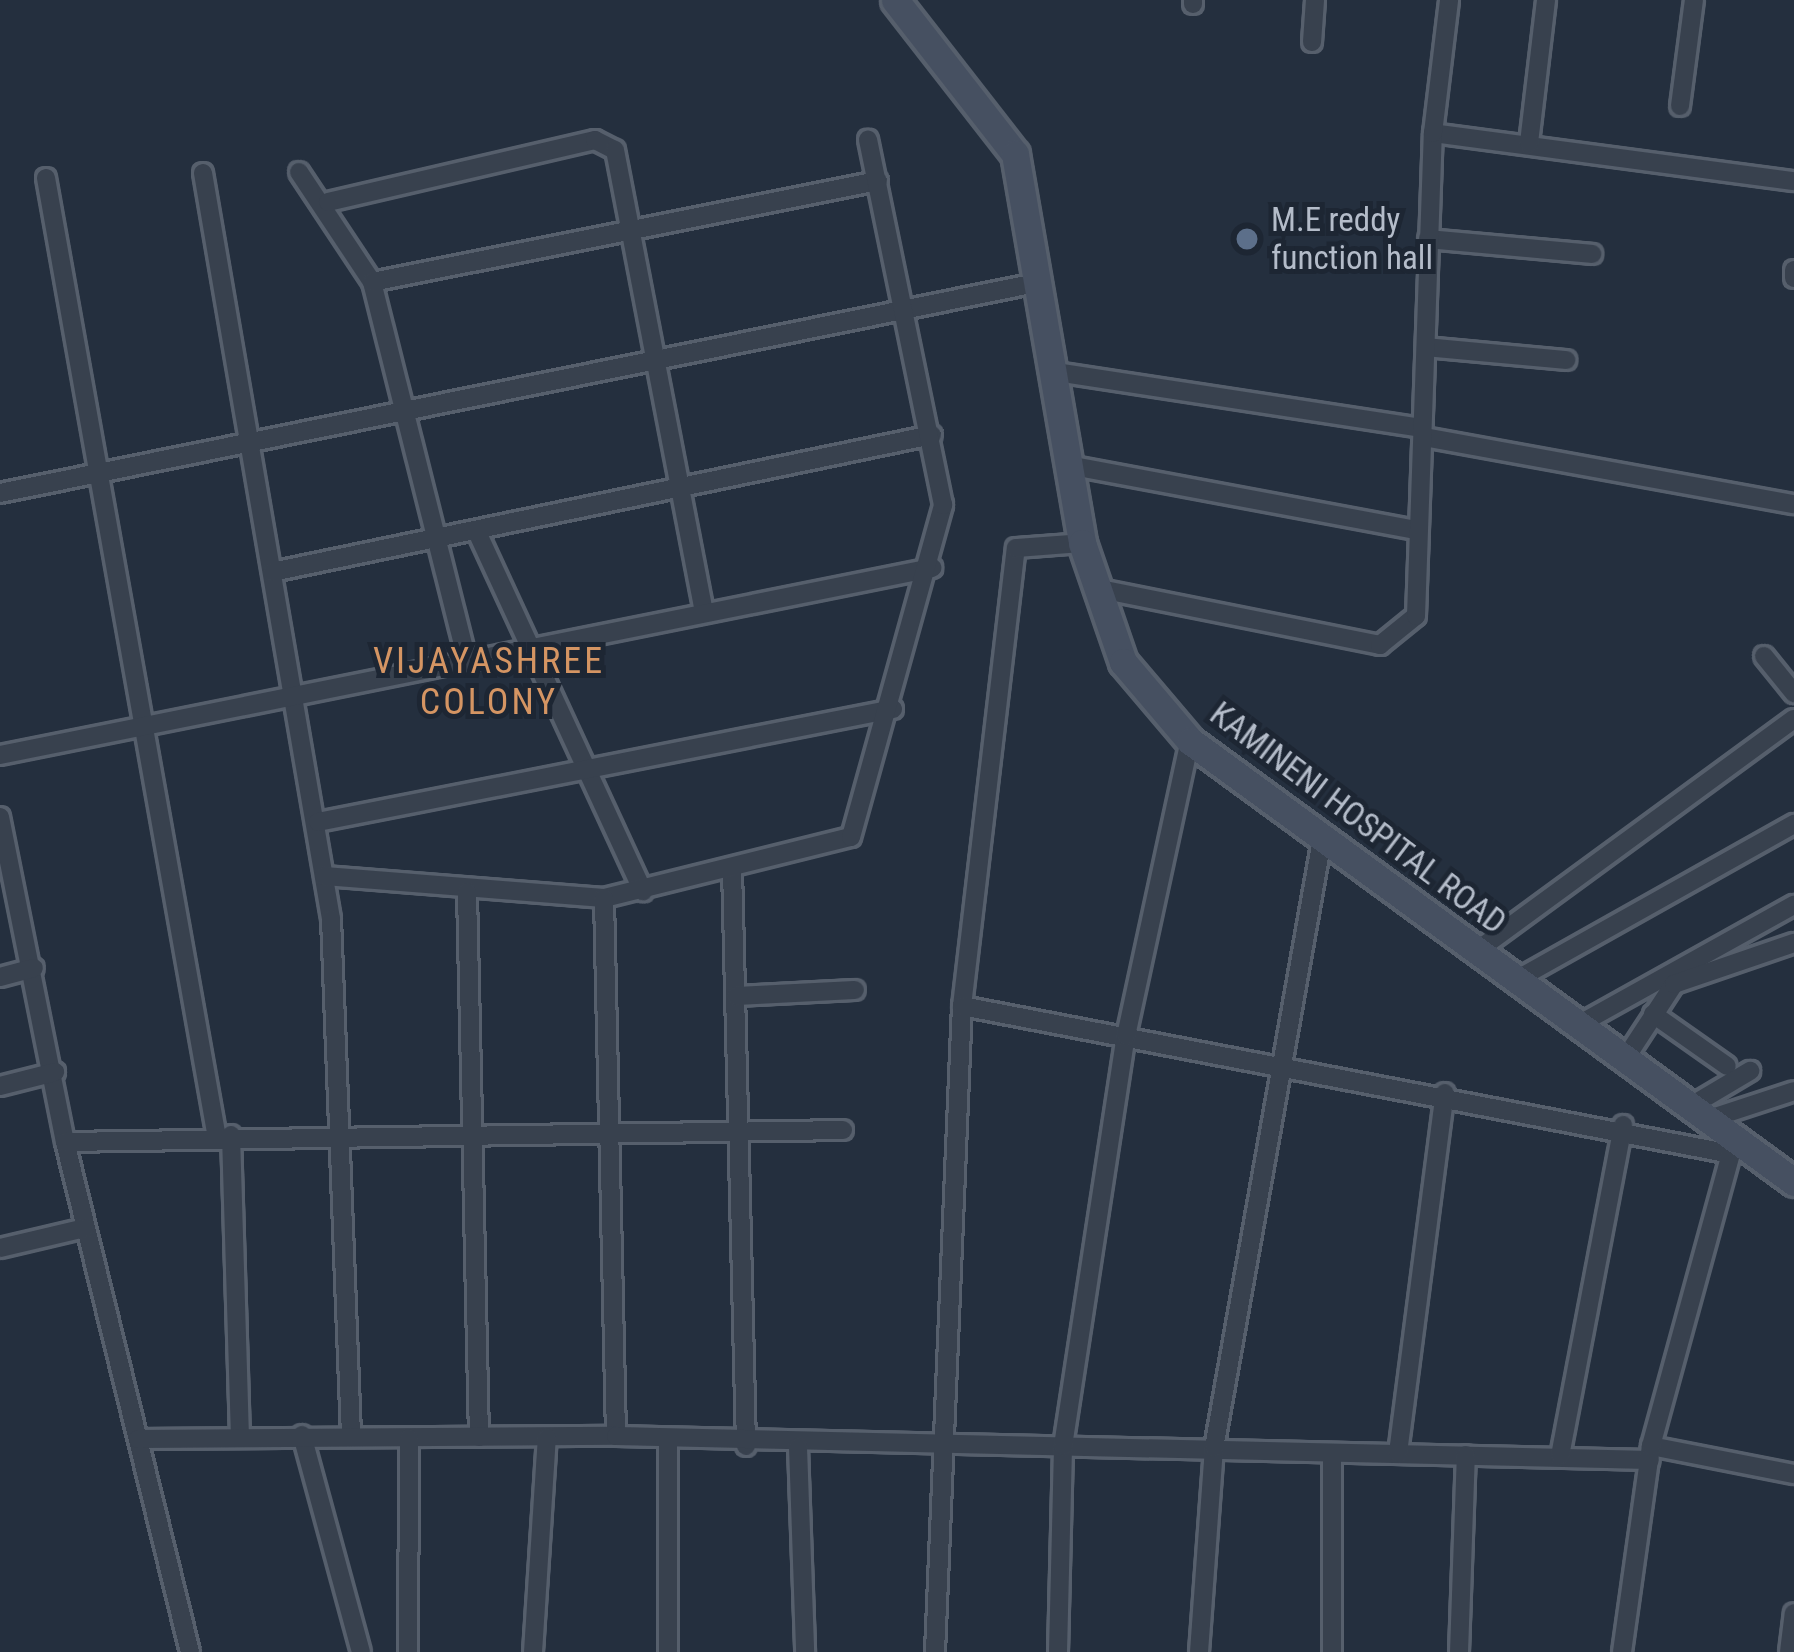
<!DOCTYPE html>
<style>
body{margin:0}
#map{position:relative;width:1794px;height:1652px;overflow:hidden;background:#242f3e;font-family:"Roboto Condensed",sans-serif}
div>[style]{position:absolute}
.roads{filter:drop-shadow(3px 0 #565f6c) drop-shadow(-3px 0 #565f6c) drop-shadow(0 3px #565f6c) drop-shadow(0 -3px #565f6c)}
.street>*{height:18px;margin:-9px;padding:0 9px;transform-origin:9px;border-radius:9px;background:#38414e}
.secondary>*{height:27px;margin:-13.5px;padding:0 13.5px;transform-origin:13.5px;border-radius:13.5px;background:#465061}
.dots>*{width:33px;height:33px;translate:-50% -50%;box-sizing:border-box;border:6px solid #1d2633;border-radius:50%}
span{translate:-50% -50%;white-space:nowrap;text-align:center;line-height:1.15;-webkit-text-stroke:10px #1d2633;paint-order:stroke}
.poi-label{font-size:33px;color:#b4bcc9}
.left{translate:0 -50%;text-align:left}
.street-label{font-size:33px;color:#b4bcc9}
.neighbourhood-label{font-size:36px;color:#d59563;letter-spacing:3px}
</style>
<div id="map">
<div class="roads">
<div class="street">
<i style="left:1193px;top:4px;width:4px;rotate:-90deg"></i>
<i style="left:1312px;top:42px;width:42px;rotate:-85.9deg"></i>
<i style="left:1680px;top:106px;width:107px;rotate:-82.5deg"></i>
<i style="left:1433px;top:133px;width:364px;rotate:7.6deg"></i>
<i style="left:1529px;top:143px;width:144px;rotate:-83.2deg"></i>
<i style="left:299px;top:172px;width:132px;rotate:56.4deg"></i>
<i style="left:372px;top:282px;width:391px;rotate:75.9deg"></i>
<i style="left:203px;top:173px;width:757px;rotate:80.26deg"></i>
<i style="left:331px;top:919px;width:516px;rotate:87.78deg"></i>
<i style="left:46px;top:178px;width:969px;rotate:79.9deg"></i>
<i style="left:328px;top:202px;width:274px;rotate:-13.1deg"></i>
<i style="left:595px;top:140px;width:22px;rotate:27deg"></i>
<i style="left:615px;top:150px;width:470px;rotate:79.1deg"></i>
<i style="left:1428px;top:239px;width:165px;rotate:5.2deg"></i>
<i style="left:1794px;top:270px;width:8px;rotate:90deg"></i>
<i style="left:372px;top:282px;width:516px;rotate:-11.29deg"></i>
<i style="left:1426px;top:347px;width:141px;rotate:5.3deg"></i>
<i style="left:1056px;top:372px;width:370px;rotate:8.7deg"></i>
<i style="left:1424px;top:437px;width:376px;rotate:10.3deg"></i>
<i style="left:1068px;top:465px;width:355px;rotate:10.6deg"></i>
<i style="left:0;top:493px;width:1057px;rotate:-11.46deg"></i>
<i style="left:477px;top:532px;width:396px;rotate:65.2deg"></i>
<i style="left:272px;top:572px;width:674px;rotate:-11.73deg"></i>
<i style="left:1095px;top:588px;width:291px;rotate:11.3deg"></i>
<i style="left:1380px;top:645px;width:46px;rotate:-38.9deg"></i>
<i style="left:1416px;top:616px;width:483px;rotate:-88deg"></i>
<i style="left:1433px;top:133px;width:134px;rotate:-83.1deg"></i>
<i style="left:1764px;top:656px;width:48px;rotate:51deg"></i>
<i style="left:0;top:755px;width:951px;rotate:-11.35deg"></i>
<i style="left:0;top:817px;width:331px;rotate:78.7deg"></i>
<i style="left:65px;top:1142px;width:525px;rotate:76.23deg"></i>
<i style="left:318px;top:822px;width:586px;rotate:-11.12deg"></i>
<i style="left:732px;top:868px;width:578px;rotate:88.61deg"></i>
<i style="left:324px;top:876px;width:281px;rotate:4.5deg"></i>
<i style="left:604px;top:898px;width:254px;rotate:-13.9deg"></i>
<i style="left:851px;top:837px;width:345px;rotate:-74.5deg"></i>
<i style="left:943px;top:505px;width:373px;rotate:-101.6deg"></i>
<i style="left:467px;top:892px;width:545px;rotate:88.74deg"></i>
<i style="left:604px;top:898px;width:538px;rotate:88.72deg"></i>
<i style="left:1474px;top:953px;width:396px;rotate:-36.2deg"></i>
<i style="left:0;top:977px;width:35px;rotate:-15deg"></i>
<i style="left:1516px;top:980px;width:319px;rotate:-29.3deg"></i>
<i style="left:736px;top:996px;width:119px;rotate:-2.9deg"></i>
<i style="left:962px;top:1006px;width:461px;rotate:-83.3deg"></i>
<i style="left:1016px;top:548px;width:66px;rotate:-4.3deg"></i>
<i style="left:1653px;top:1014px;width:90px;rotate:35.1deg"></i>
<i style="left:1578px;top:1025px;width:247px;rotate:-29.1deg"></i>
<i style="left:1625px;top:1059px;width:90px;rotate:-56.8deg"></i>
<i style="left:1674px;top:984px;width:127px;rotate:-18.9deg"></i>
<i style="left:0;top:1086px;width:57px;rotate:-14.3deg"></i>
<i style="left:1691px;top:1106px;width:69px;rotate:-30.7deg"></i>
<i style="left:1709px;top:1119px;width:89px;rotate:-18.2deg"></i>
<i style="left:231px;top:1135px;width:298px;rotate:88.3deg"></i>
<i style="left:65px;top:1142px;width:778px;rotate:-0.88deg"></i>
<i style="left:0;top:1248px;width:87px;rotate:-13.2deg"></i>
<i style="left:302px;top:1435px;width:225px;rotate:74.8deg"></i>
<i style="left:138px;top:1439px;width:478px;rotate:-0.4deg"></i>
<i style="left:616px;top:1436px;width:1034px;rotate:1.33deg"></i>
<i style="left:668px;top:1442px;width:210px;rotate:90deg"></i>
<i style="left:1651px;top:1446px;width:146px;rotate:11.1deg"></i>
<i style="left:798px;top:1447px;width:205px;rotate:88deg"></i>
<i style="left:1398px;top:1453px;width:363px;rotate:-82.6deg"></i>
<i style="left:1560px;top:1456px;width:337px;rotate:-79.2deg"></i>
<i style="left:408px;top:1652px;width:214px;rotate:-89.7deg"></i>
<i style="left:533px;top:1652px;width:215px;rotate:-86.3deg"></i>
<i style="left:935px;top:1652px;width:647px;rotate:-87.61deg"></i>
<i style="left:962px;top:1006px;width:778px;rotate:10.89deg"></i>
<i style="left:1058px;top:1652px;width:206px;rotate:-88.6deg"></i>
<i style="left:1063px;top:1446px;width:415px;rotate:-81.3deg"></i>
<i style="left:1126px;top:1036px;width:302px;rotate:-77.8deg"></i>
<i style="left:1199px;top:1652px;width:205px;rotate:-85.8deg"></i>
<i style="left:1214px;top:1448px;width:618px;rotate:-79.93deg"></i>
<i style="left:1332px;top:1652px;width:196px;rotate:-90deg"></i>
<i style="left:1459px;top:1652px;width:197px;rotate:-88deg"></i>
<i style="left:1622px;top:1652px;width:208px;rotate:-82deg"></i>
<i style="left:1651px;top:1446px;width:314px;rotate:-74.7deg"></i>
<i style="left:1789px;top:1652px;width:39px;rotate:-83deg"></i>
</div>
<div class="secondary">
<i style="left:895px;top:0;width:195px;rotate:52.1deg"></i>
<i style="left:1015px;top:154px;width:395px;rotate:80.2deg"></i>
<i style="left:1082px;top:543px;width:126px;rotate:71deg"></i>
<i style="left:1123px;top:662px;width:104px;rotate:49.7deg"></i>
<i style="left:1190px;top:741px;width:748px;rotate:36.13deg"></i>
</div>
</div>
<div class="dots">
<i style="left:1247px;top:239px;background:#5c6f8a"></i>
</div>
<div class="poi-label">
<span class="left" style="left:1271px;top:239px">M.E reddy<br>function hall</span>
</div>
<div class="street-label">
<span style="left:1358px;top:818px;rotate:37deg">KAMINENI HOSPITAL ROAD</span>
</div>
<div class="neighbourhood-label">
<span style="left:489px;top:682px">VIJAYASHREE<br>COLONY</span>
</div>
</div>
